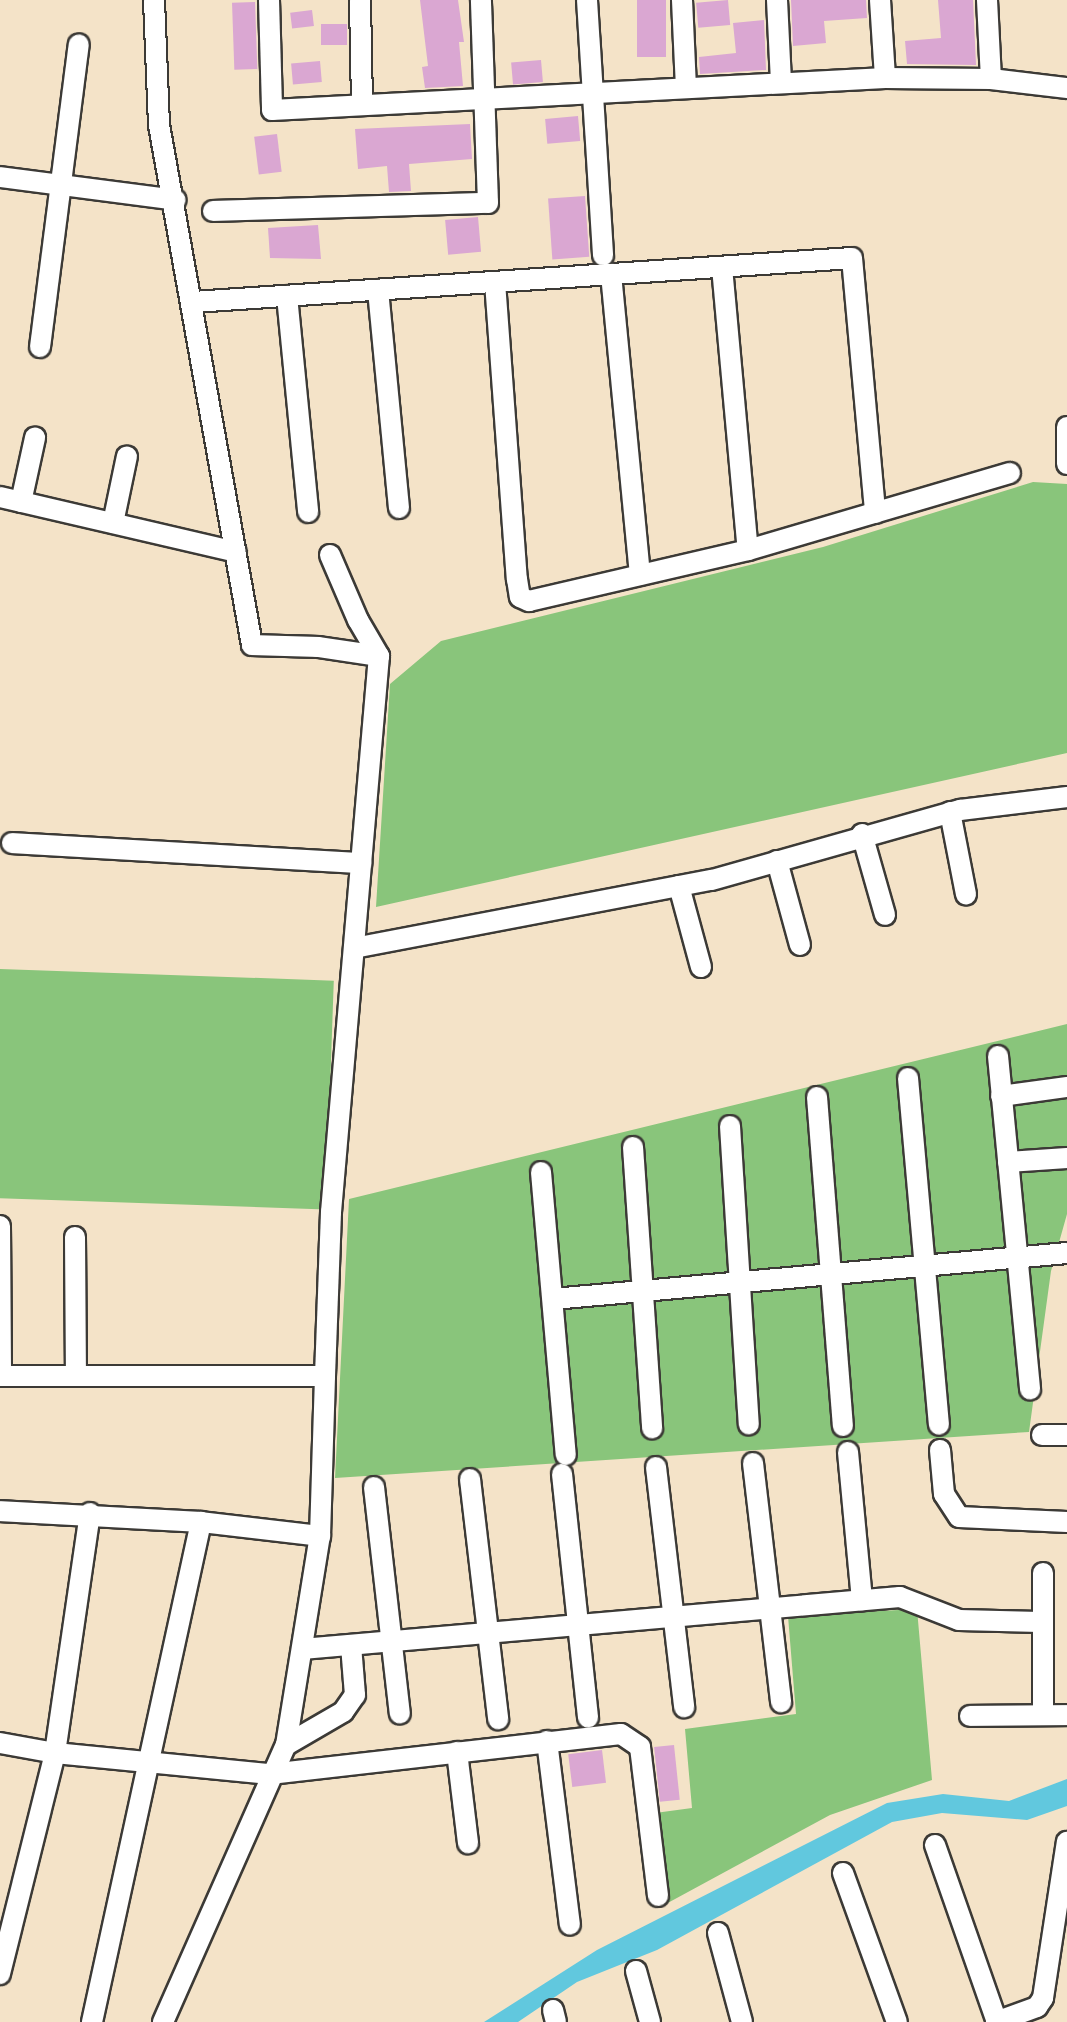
<!DOCTYPE html>
<style>
body{margin:0}
#map{position:relative;width:1067px;height:2022px;overflow:hidden;background:#f4e3c8;font-family:"Architects Daughter",sans-serif}
div>[style]{position:absolute}
.green>*{inset:0;background:#89c57b;transform-origin:0 0}
.water>*{inset:0;background:#61c8de}
.building>*{inset:0;background:#daa7d2;transform-origin:0 0}
.roads{filter:drop-shadow(2px 0 #3c3a36) drop-shadow(-2px 0 #3c3a36) drop-shadow(0 2px #3c3a36) drop-shadow(0 -2px #3c3a36)}
.minor>*{height:20px;margin:-10px;padding:0 10px;transform-origin:10px;border-radius:10px;background:#fff}
span{translate:-50% -50%;white-space:nowrap;text-align:center;line-height:1.15;-webkit-text-stroke:9px #fdfcf7;paint-order:stroke}
</style>
<div id="map">
<div class="green">
<i style="clip-path:polygon(1033px 482px,1067px 484px,1067px 753px,376px 907px,390px 684px,441px 641px,823px 547px)"></i>
<i style="left:0;top:969px;width:334px;height:229px;rotate:2deg"></i>
<i style="clip-path:polygon(1067px 1024px,1067px 1214px,1051px 1271px,1029px 1432px,335px 1478px,349px 1199px)"></i>
<i style="clip-path:polygon(917px 1609px,932px 1780px,830px 1815px,664px 1905px,655px 1813px,692px 1808px,685px 1729px,796px 1714px,788px 1616px)"></i>
</div>
<div class="water">
<i style="clip-path:polygon(1067px 1779px,1067px 1806px,1027px 1820px,942px 1813px,892px 1822px,657px 1950px,577px 1982px,518px 2022px,484px 2022px,597px 1950px,887px 1803px,943px 1794px,1009px 1801px)"></i>
</div>
<div class="building">
<i style="clip-path:polygon(420px 0,458px 0,464px 42px,459px 42px,463px 86px,425px 88px,422px 67px,428px 66px)"></i>
<i style="left:637px;top:0;width:29px;height:57px"></i>
<i style="left:728px;top:0;width:25px;height:32px;rotate:85deg"></i>
<i style="clip-path:polygon(791px 0,866px 0,867px 18px,824px 21px,826px 43px,793px 46px)"></i>
<i style="clip-path:polygon(938px 0,973px 0,976px 65px,907px 64px,905px 41px,941px 38px)"></i>
<i style="left:255px;top:2px;width:67px;height:23px;rotate:88deg"></i>
<i style="left:312px;top:10px;width:16px;height:22px;rotate:83deg"></i>
<i style="clip-path:polygon(764px 20px,766px 70px,700px 74px,699px 57px,736px 53px,733px 23px)"></i>
<i style="left:347px;top:24px;width:21px;height:26px;rotate:90deg"></i>
<i style="left:541px;top:60px;width:22px;height:30px;rotate:85deg"></i>
<i style="left:320px;top:61px;width:21px;height:29px;rotate:85deg"></i>
<i style="left:578px;top:116px;width:25px;height:33px;rotate:85deg"></i>
<i style="clip-path:polygon(470px 124px,472px 159px,409px 164px,411px 191px,389px 192px,387px 166px,358px 169px,355px 129px)"></i>
<i style="left:277px;top:134px;width:38px;height:23px;rotate:83deg"></i>
<i style="left:585px;top:196px;width:61px;height:37px;rotate:86deg"></i>
<i style="left:478px;top:217px;width:35px;height:33px;rotate:85deg"></i>
<i style="clip-path:polygon(318px 225px,321px 259px,270px 258px,268px 228px)"></i>
<i style="left:674px;top:1745px;width:55px;height:20px;rotate:84deg"></i>
<i style="left:602px;top:1750px;width:33px;height:34px;rotate:83deg"></i>
</div>
<div class="roads">
<div class="minor">
<i style="left:269px;top:0;width:110px;rotate:88.4deg"></i>
<i style="left:272px;top:110px;width:614px;rotate:-2.99deg"></i>
<i style="left:885px;top:78px;width:106px;rotate:0.5deg"></i>
<i style="left:991px;top:79px;width:77px;rotate:6.8deg"></i>
<i style="left:360px;top:0;width:103px;rotate:88.9deg"></i>
<i style="left:587px;top:0;width:256px;rotate:86.4deg"></i>
<i style="left:682px;top:0;width:88px;rotate:87.4deg"></i>
<i style="left:777px;top:0;width:82px;rotate:87.2deg"></i>
<i style="left:880px;top:0;width:78px;rotate:86.3deg"></i>
<i style="left:987px;top:0;width:79px;rotate:87.1deg"></i>
<i style="left:0;top:177px;width:177px;rotate:7.4deg"></i>
<i style="left:213px;top:211px;width:275px;rotate:-1.7deg"></i>
<i style="left:488px;top:203px;width:203px;rotate:-92deg"></i>
<i style="left:722px;top:267px;width:284px;rotate:84.8deg"></i>
<i style="left:611px;top:274px;width:302px;rotate:84.5deg"></i>
<i style="left:495px;top:282px;width:298px;rotate:85.8deg"></i>
<i style="left:517px;top:579px;width:18px;rotate:81deg"></i>
<i style="left:520px;top:597px;width:10px;rotate:24deg"></i>
<i style="left:529px;top:601px;width:225px;rotate:-13.1deg"></i>
<i style="left:748px;top:550px;width:273px;rotate:-16.4deg"></i>
<i style="left:378px;top:290px;width:219px;rotate:84.5deg"></i>
<i style="left:287px;top:296px;width:217px;rotate:84.4deg"></i>
<i style="left:193px;top:302px;width:660px;rotate:-3.82deg"></i>
<i style="left:852px;top:258px;width:256px;rotate:84.8deg"></i>
<i style="left:40px;top:347px;width:305px;rotate:-82.7deg"></i>
<i style="left:1067px;top:427px;width:37px;rotate:90deg"></i>
<i style="left:0;top:497px;width:242px;rotate:13.1deg"></i>
<i style="left:21px;top:502px;width:66px;rotate:-77.7deg"></i>
<i style="left:113px;top:523px;width:68px;rotate:-78.2deg"></i>
<i style="left:330px;top:555px;width:71px;rotate:66.7deg"></i>
<i style="left:358px;top:620px;width:42px;rotate:59.7deg"></i>
<i style="left:950px;top:812px;width:84px;rotate:79deg"></i>
<i style="left:862px;top:834px;width:84px;rotate:74.1deg"></i>
<i style="left:12px;top:843px;width:350px;rotate:3.3deg"></i>
<i style="left:777px;top:861px;width:87px;rotate:74.7deg"></i>
<i style="left:679px;top:886px;width:84px;rotate:74.8deg"></i>
<i style="left:354px;top:948px;width:364px;rotate:-10.8deg"></i>
<i style="left:712px;top:880px;width:258px;rotate:-15.8deg"></i>
<i style="left:960px;top:810px;width:108px;rotate:-6.9deg"></i>
<i style="left:998px;top:1056px;width:335px;rotate:84.5deg"></i>
<i style="left:908px;top:1078px;width:348px;rotate:84.9deg"></i>
<i style="left:1001px;top:1096px;width:67px;rotate:-7.8deg"></i>
<i style="left:817px;top:1097px;width:330px;rotate:85.5deg"></i>
<i style="left:730px;top:1126px;width:299px;rotate:86.4deg"></i>
<i style="left:633px;top:1147px;width:282px;rotate:86.1deg"></i>
<i style="left:1008px;top:1162px;width:59px;rotate:-3.9deg"></i>
<i style="left:541px;top:1172px;width:284px;rotate:85deg"></i>
<i style="left:0;top:1226px;width:150px;rotate:89.6deg"></i>
<i style="left:75px;top:1237px;width:138px;rotate:89.6deg"></i>
<i style="left:553px;top:1299px;width:516px;rotate:-5.11deg"></i>
<i style="left:0;top:1376px;width:325px"></i>
<i style="left:325px;top:1376px;width:164px;rotate:-87.9deg"></i>
<i style="left:331px;top:1212px;width:558px;rotate:-85.07deg"></i>
<i style="left:379px;top:656px;width:62px;rotate:-171.6deg"></i>
<i style="left:318px;top:647px;width:66px;rotate:-178.3deg"></i>
<i style="left:252px;top:645px;width:528px;rotate:-100.14deg"></i>
<i style="left:159px;top:125px;width:125px;rotate:-92.3deg"></i>
<i style="left:1042px;top:1435px;width:25px"></i>
<i style="left:940px;top:1450px;width:44px;rotate:84.8deg"></i>
<i style="left:944px;top:1494px;width:27px;rotate:57deg"></i>
<i style="left:959px;top:1517px;width:108px;rotate:2.7deg"></i>
<i style="left:848px;top:1452px;width:149px;rotate:84.6deg"></i>
<i style="left:753px;top:1463px;width:241px;rotate:83.3deg"></i>
<i style="left:656px;top:1467px;width:242px;rotate:83.3deg"></i>
<i style="left:562px;top:1474px;width:245px;rotate:83.9deg"></i>
<i style="left:470px;top:1479px;width:242px;rotate:83.3deg"></i>
<i style="left:374px;top:1487px;width:228px;rotate:83.5deg"></i>
<i style="left:0;top:1511px;width:201px;rotate:3.1deg"></i>
<i style="left:90px;top:1513px;width:243px;rotate:98.3deg"></i>
<i style="left:55px;top:1753px;width:216px;rotate:5.6deg"></i>
<i style="left:270px;top:1774px;width:353px;rotate:-6.5deg"></i>
<i style="left:621px;top:1734px;width:23px;rotate:34deg"></i>
<i style="left:640px;top:1747px;width:150px;rotate:83.1deg"></i>
<i style="left:302px;top:1649px;width:600px;rotate:-4.97deg"></i>
<i style="left:900px;top:1597px;width:63px;rotate:21.3deg"></i>
<i style="left:959px;top:1620px;width:81px;rotate:1.4deg"></i>
<i style="left:1043px;top:1714px;width:141px;rotate:-90deg"></i>
<i style="left:970px;top:1716px;width:97px;rotate:-0.6deg"></i>
<i style="left:547px;top:1741px;width:185px;rotate:82.9deg"></i>
<i style="left:0;top:1743px;width:56px;rotate:10.3deg"></i>
<i style="left:55px;top:1753px;width:228px;rotate:104deg"></i>
<i style="left:286px;top:1745px;width:66px;rotate:-30.1deg"></i>
<i style="left:343px;top:1712px;width:21px;rotate:-55deg"></i>
<i style="left:355px;top:1695px;width:50px;rotate:-94.6deg"></i>
<i style="left:457px;top:1752px;width:92px;rotate:83.1deg"></i>
<i style="left:935px;top:1845px;width:188px;rotate:70.7deg"></i>
<i style="left:843px;top:1873px;width:158px;rotate:70.1deg"></i>
<i style="left:718px;top:1933px;width:92px;rotate:74.9deg"></i>
<i style="left:636px;top:1971px;width:53px;rotate:74.6deg"></i>
<i style="left:553px;top:2010px;width:12px;rotate:76deg"></i>
<i style="left:92px;top:2022px;width:512px;rotate:-77.7deg"></i>
<i style="left:201px;top:1522px;width:120px;rotate:6.7deg"></i>
<i style="left:163px;top:2022px;width:303px;rotate:-66.1deg"></i>
<i style="left:286px;top:1745px;width:212px;rotate:-80.8deg"></i>
<i style="left:320px;top:1536px;width:160px;rotate:-88.2deg"></i>
<i style="left:996px;top:2022px;width:44px;rotate:-20.1deg"></i>
<i style="left:1037px;top:2007px;width:11px;rotate:-56deg"></i>
<i style="left:1043px;top:1998px;width:158px;rotate:-81.3deg"></i>
</div>
</div>
</div>
